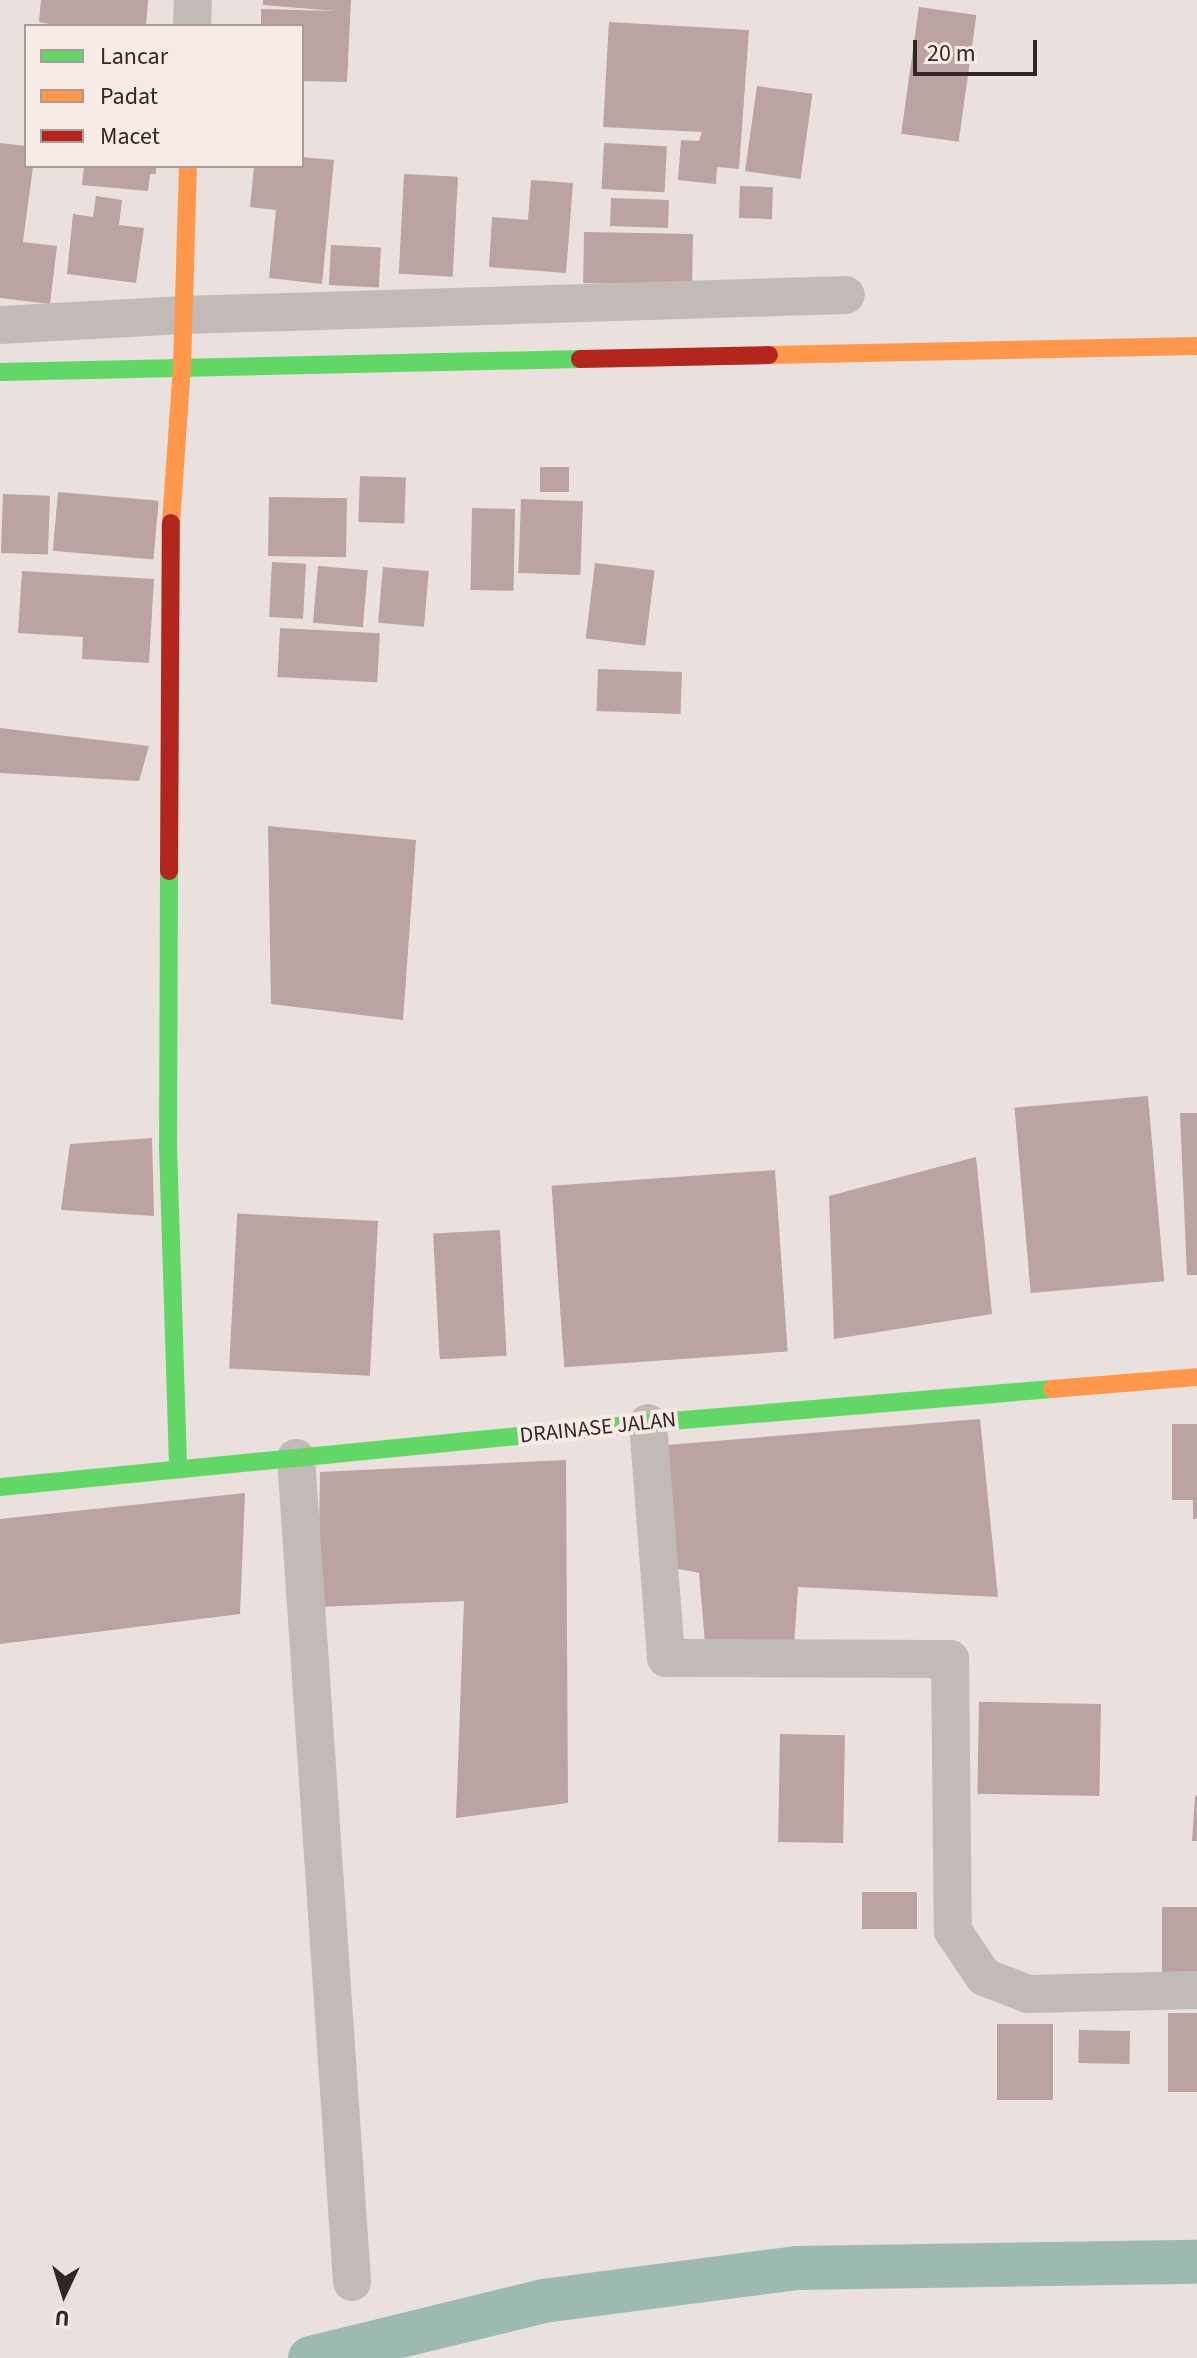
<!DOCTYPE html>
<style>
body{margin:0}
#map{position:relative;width:1197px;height:2358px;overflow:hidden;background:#eae1de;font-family:"Source Sans 3",sans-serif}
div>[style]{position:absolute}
.canal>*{height:44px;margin:-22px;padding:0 22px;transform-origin:22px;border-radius:22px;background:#9cbab2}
.building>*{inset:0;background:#bca2a2;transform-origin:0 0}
.street>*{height:38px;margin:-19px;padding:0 19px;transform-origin:19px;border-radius:19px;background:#c2bab7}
.fast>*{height:18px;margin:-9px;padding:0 9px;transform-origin:9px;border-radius:9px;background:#63d668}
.slow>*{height:18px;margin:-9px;padding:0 9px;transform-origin:9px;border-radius:9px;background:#ff974d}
.jam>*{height:18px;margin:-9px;padding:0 9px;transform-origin:9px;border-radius:9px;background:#b3261e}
span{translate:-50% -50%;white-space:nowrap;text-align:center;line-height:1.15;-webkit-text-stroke:8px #f7eae5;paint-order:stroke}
.street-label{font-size:22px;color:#322726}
.legend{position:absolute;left:24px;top:24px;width:280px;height:144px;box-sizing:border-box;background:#f7eae5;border:2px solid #a89c99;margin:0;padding:10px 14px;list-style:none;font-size:24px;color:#322726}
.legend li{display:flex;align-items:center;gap:16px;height:40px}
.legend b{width:40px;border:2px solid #a89c99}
.north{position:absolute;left:24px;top:2254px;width:80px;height:80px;-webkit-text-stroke:6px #f7eae5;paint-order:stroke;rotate:184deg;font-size:22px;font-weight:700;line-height:32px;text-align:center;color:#322726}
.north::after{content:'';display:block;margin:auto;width:28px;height:36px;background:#322726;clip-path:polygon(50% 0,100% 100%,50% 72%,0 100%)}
.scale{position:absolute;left:913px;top:40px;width:124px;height:36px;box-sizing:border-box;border:4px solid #322726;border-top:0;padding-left:10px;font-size:24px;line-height:28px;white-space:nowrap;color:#322726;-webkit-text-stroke:6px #f7eae5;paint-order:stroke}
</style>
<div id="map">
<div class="canal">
<i style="left:310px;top:2358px;width:240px;rotate:-13.7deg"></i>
<i style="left:543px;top:2301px;width:256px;rotate:-7.4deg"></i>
<i style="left:797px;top:2268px;width:400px;rotate:-0.9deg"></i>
</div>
<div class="building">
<i style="clip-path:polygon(41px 0,148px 0,146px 26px,60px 26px,39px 22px)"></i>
<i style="clip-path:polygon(263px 0,351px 0,347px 82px,302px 81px,302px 26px,261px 26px,261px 9px,336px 11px,263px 5px)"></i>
<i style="left:919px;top:7px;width:58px;height:128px;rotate:8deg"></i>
<i style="clip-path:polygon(609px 22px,749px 30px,739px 169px,717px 167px,716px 184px,678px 180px,681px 140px,699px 141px,702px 132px,603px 127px)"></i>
<i style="left:757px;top:86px;width:56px;height:86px;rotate:8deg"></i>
<i style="clip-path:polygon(0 143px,26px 146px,26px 166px,33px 166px,23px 242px,57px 246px,50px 304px,0 298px)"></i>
<i style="left:604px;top:143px;width:63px;height:46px;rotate:3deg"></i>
<i style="clip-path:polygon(302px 157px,334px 160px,322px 284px,269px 278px,276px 210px,250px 207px,254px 166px,302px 166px)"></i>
<i style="clip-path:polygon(84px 166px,156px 166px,156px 174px,150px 174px,148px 191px,82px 185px)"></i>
<i style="left:404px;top:174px;width:54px;height:100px;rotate:3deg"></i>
<i style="clip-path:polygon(531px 180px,573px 183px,566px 273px,489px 267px,492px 217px,528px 220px)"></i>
<i style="left:740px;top:186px;width:33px;height:32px;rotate:2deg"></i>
<i style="clip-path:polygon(96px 196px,122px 200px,119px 225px,144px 228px,136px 283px,67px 274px,73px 214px,93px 217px)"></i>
<i style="left:611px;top:198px;width:58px;height:28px;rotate:2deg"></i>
<i style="left:584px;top:232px;width:109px;height:51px;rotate:1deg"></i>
<i style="left:331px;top:245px;width:50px;height:40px;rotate:3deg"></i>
<i style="left:540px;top:467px;width:29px;height:25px"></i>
<i style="left:360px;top:476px;width:46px;height:46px;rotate:2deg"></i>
<i style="left:58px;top:492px;width:101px;height:59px;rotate:5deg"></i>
<i style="left:3px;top:494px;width:47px;height:59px;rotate:2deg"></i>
<i style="left:269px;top:497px;width:78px;height:59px;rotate:1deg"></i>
<i style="left:521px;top:499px;width:62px;height:74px;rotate:2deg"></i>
<i style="left:472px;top:508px;width:43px;height:82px;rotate:1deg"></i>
<i style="left:272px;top:562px;width:34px;height:55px;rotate:3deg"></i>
<i style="left:595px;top:563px;width:60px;height:76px;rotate:7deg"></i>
<i style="left:318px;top:566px;width:50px;height:57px;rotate:5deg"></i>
<i style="left:383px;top:567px;width:46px;height:56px;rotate:5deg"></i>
<i style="clip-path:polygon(22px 571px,154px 579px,149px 663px,82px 659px,83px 637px,18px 633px)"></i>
<i style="left:280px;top:628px;width:100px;height:49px;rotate:3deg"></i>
<i style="left:598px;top:669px;width:84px;height:42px;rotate:2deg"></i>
<i style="clip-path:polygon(0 728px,149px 746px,139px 781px,0 773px)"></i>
<i style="clip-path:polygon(268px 826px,416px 840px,403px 1020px,271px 1004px)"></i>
<i style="left:1148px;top:1096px;width:186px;height:134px;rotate:85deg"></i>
<i style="clip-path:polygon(1180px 1113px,1197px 1113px,1197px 1275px,1187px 1275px)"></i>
<i style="clip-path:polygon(152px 1138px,154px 1216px,61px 1210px,70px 1144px)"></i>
<i style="clip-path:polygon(976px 1157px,992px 1314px,834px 1339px,829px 1196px)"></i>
<i style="left:775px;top:1170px;width:182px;height:224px;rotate:86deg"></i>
<i style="left:378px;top:1221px;width:155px;height:141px;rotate:93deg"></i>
<i style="left:500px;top:1230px;width:126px;height:67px;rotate:87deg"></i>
<i style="clip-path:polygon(980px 1419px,998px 1597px,798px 1587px,794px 1646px,705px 1643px,699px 1573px,674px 1568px,667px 1445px)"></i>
<i style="clip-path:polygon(1172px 1424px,1197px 1424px,1197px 1519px,1193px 1519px,1193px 1500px,1172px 1500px)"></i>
<i style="clip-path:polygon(566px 1460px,568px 1803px,456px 1818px,464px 1601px,318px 1607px,320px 1472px)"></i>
<i style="clip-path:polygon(245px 1493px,240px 1614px,0 1644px,0 1519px)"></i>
<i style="left:1101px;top:1704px;width:92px;height:122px;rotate:91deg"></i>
<i style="left:780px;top:1734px;width:65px;height:108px;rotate:1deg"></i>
<i style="clip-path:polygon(1195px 1796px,1197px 1796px,1197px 1841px,1192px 1841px)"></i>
<i style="left:862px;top:1892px;width:55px;height:37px"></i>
<i style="left:1197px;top:1907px;width:79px;height:35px;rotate:90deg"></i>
<i style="left:1197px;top:2013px;width:79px;height:29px;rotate:90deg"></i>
<i style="left:1053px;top:2024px;width:76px;height:56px;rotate:90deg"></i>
<i style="left:1079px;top:2030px;width:51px;height:33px;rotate:1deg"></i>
</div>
<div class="street">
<i style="left:192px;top:26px;width:26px;rotate:-88deg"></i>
<i style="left:0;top:325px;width:184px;rotate:-3.1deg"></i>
<i style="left:184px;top:315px;width:662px;rotate:-1.73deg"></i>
<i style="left:648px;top:1423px;width:236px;rotate:85.6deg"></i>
<i style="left:666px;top:1658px;width:284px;rotate:0.2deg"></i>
<i style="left:950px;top:1659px;width:272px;rotate:89.4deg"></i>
<i style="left:953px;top:1931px;width:55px;rotate:56deg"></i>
<i style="left:984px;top:1977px;width:47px;rotate:21.1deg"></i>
<i style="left:1028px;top:1994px;width:169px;rotate:-1.4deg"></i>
<i style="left:296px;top:1458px;width:826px;rotate:86.11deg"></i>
</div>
<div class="fast">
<i style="left:0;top:372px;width:580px;rotate:-1.28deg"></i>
<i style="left:169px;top:871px;width:275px;rotate:90.2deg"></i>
<i style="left:168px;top:1146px;width:323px;rotate:88.2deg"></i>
<i style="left:0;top:1487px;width:662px;rotate:-5.63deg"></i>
<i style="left:659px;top:1422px;width:394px;rotate:-4.8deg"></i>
</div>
<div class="slow">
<i style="left:769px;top:355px;width:428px;rotate:-1.2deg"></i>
<i style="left:171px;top:523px;width:156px;rotate:-86deg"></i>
<i style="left:182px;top:367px;width:201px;rotate:-88.3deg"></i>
<i style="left:1052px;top:1389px;width:145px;rotate:-4.7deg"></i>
</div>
<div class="jam">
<i style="left:580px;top:359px;width:189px;rotate:-1.2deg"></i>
<i style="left:169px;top:871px;width:348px;rotate:-89.7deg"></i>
</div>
<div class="street-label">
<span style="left:598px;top:1428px;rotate:-6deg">DRAINASE JALAN</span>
</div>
<ul class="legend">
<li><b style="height:10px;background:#63d668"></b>Lancar</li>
<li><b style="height:10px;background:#ff974d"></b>Padat</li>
<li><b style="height:10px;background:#b3261e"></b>Macet</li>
</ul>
<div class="north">U</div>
<div class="scale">20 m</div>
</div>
